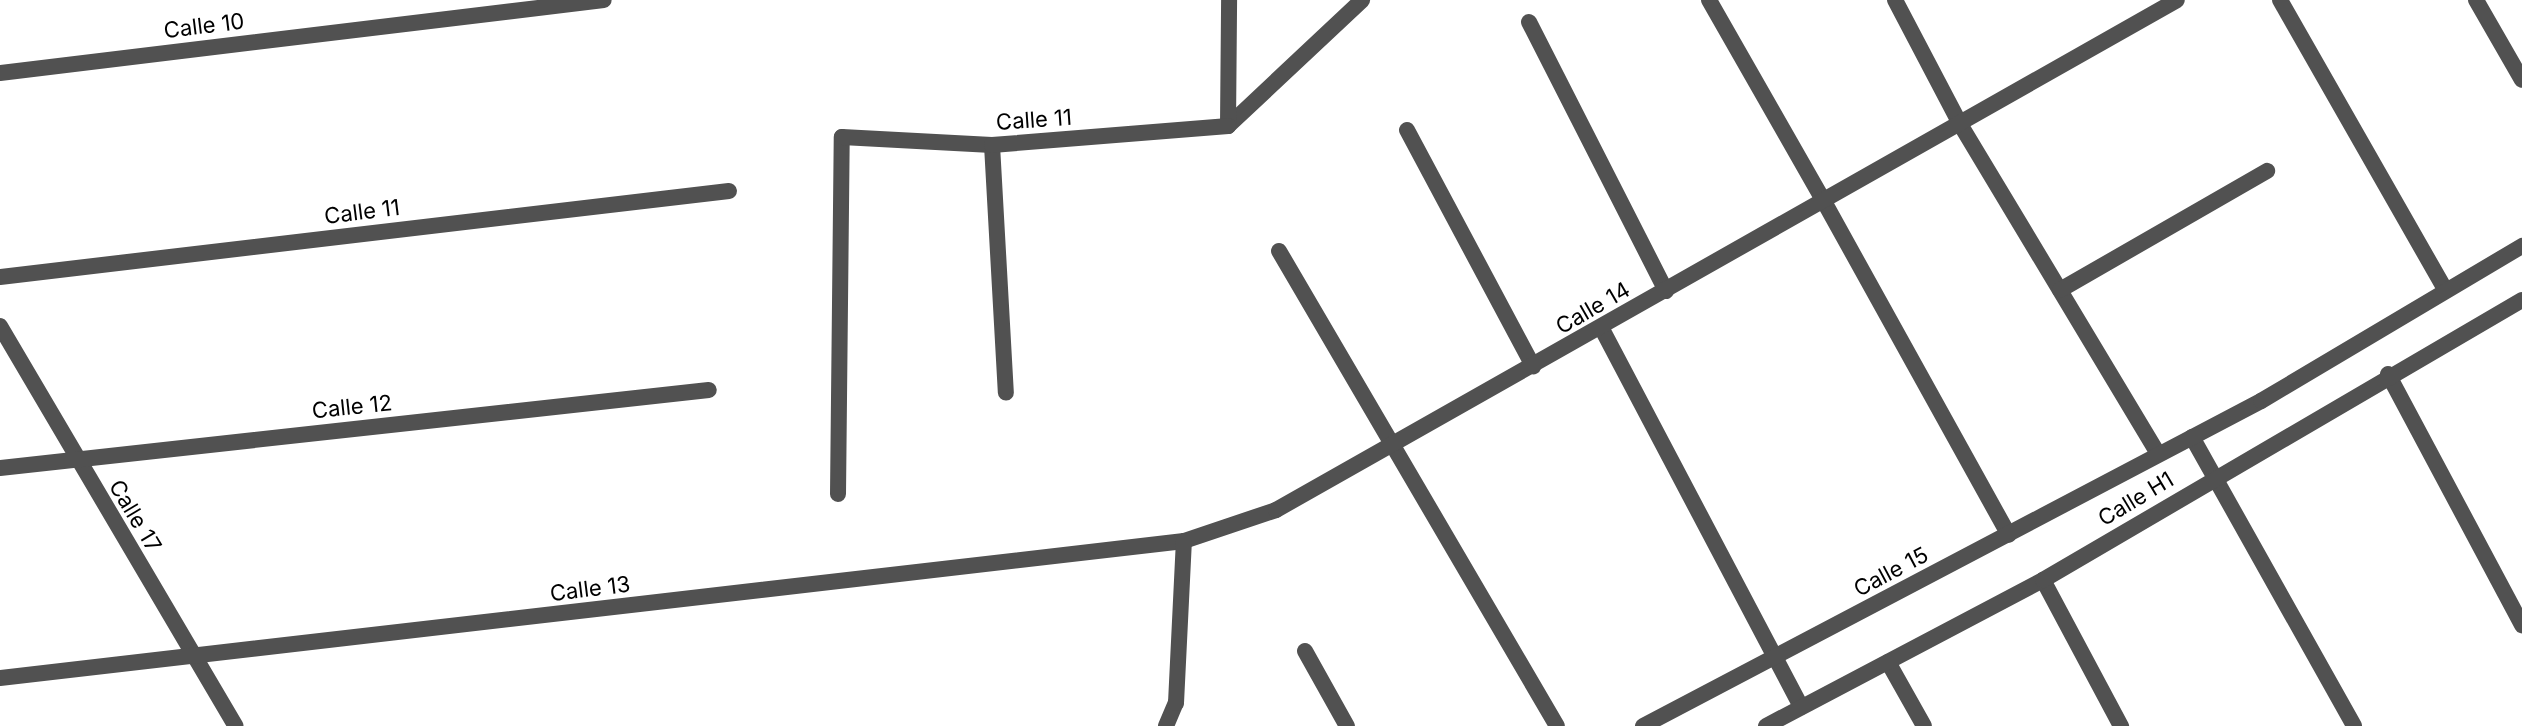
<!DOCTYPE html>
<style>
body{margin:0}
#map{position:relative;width:2522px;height:726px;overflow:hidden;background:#fff;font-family:Inter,sans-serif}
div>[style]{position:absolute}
.service>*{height:16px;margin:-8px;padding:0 8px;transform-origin:8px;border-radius:8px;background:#515151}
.minor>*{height:16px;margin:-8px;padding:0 8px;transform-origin:8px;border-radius:8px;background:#515151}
span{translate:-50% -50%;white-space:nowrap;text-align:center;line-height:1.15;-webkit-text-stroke:6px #fff;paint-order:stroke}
.street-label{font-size:22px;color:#000}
</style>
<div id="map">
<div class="service">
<i style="left:1822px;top:198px;width:385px;rotate:61deg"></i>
</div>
<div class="minor">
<i style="left:1709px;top:0;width:228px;rotate:60.3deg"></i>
<i style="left:1895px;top:0;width:140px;rotate:62.3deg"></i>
<i style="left:1960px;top:124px;width:385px;rotate:59deg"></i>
<i style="left:2280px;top:0;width:331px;rotate:60.3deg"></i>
<i style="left:2476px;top:0;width:92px;rotate:60.1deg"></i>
<i style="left:1529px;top:22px;width:302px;rotate:63deg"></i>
<i style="left:0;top:73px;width:608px;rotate:-6.89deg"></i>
<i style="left:1228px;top:126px;width:184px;rotate:-43.2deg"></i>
<i style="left:1228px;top:126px;width:126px;rotate:-89.5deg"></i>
<i style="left:1407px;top:130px;width:268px;rotate:61.9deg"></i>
<i style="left:992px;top:145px;width:248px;rotate:86.8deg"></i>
<i style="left:1279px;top:251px;width:550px;rotate:59.66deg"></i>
<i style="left:0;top:277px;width:734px;rotate:-6.73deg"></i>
<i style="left:2060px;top:290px;width:239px;rotate:-29.9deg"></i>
<i style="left:0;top:326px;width:464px;rotate:59.5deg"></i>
<i style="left:1603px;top:331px;width:425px;rotate:62.2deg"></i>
<i style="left:2388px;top:374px;width:285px;rotate:61.9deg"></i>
<i style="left:2192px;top:437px;width:331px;rotate:60.7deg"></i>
<i style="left:0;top:468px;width:713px;rotate:-6.28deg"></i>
<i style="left:838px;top:494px;width:357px;rotate:-89.4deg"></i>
<i style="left:842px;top:137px;width:150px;rotate:3.1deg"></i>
<i style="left:992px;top:145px;width:237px;rotate:-4.6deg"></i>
<i style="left:2043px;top:580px;width:166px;rotate:61.9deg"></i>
<i style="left:1305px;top:651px;width:86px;rotate:60.8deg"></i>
<i style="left:1888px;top:662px;width:73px;rotate:60.6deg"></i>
<i style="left:0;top:678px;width:1192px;rotate:-6.6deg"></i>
<i style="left:1184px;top:541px;width:97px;rotate:-18.6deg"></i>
<i style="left:1276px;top:510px;width:1035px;rotate:-29.51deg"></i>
<i style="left:1166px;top:726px;width:25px;rotate:-67deg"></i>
<i style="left:1176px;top:703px;width:162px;rotate:-87.2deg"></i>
<i style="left:1643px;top:726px;width:698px;rotate:-27.74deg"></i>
<i style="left:2261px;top:401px;width:304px;rotate:-30.7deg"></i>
<i style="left:1766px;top:726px;width:313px;rotate:-27.8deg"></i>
<i style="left:2043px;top:580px;width:555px;rotate:-30.31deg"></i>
</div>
<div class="street-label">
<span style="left:204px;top:26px;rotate:-7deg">Calle 10</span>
<span style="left:1034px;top:120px;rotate:-4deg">Calle 11</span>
<span style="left:362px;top:212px;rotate:-7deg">Calle 11</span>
<span style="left:1593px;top:308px;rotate:-30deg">Calle 14</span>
<span style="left:352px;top:407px;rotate:-6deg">Calle 12</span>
<span style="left:2136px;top:499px;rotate:-31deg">Calle H1</span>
<span style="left:135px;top:516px;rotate:59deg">Calle 17</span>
<span style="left:1891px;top:572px;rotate:-28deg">Calle 15</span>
<span style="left:590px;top:589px;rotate:-7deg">Calle 13</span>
</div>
</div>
